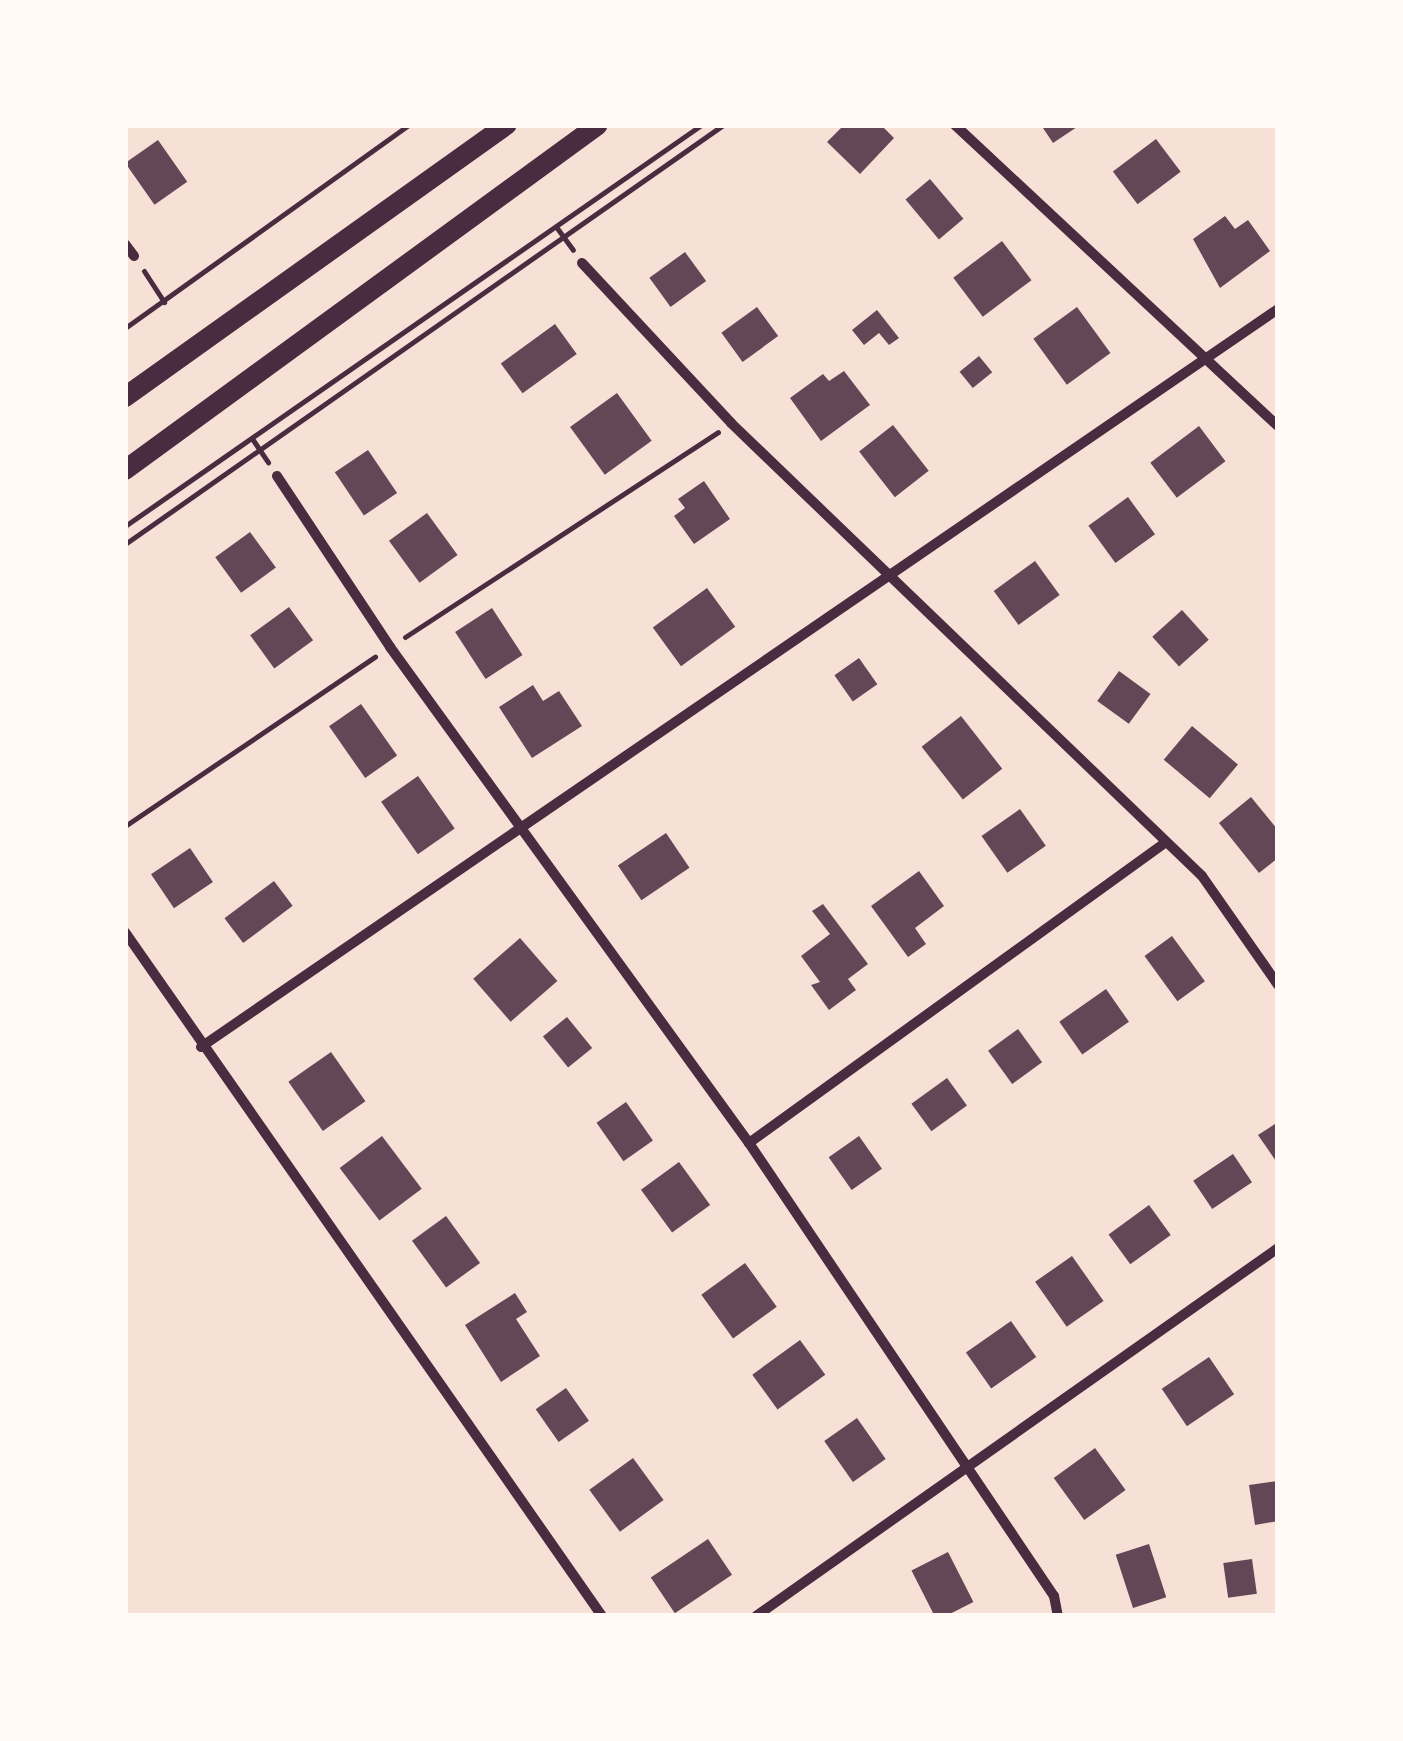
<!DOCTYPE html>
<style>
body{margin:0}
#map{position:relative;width:1403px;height:1741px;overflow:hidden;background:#f7e1d7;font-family:"Exo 2",sans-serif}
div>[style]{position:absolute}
.building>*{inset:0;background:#644757;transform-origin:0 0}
.path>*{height:5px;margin:-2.5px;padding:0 2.5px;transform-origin:2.5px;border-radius:2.5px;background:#4a2c40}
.minor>*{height:10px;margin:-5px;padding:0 5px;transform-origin:5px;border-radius:5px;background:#4a2c40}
.primary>*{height:20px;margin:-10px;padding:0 10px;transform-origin:10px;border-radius:10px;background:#4a2c40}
span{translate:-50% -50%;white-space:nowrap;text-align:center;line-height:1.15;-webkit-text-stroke:10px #fffaf5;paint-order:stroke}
.frame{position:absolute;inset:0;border:128px solid #fffaf5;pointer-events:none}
</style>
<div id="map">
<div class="building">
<i style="clip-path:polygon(844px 125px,881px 125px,894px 138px,860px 174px,827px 142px)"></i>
<i style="clip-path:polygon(1041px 125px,1080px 125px,1053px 143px)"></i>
<i style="left:1156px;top:139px;width:41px;height:54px;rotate:53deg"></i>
<i style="left:158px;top:140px;width:51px;height:40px;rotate:55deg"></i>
<i style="left:930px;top:179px;width:52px;height:32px;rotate:50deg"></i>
<i style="clip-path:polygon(1225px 216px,1235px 229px,1248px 220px,1270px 251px,1220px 288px,1193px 239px)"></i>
<i style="left:1002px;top:241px;width:49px;height:61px;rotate:53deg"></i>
<i style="left:685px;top:252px;width:36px;height:44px;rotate:54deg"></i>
<i style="left:757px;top:307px;width:36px;height:44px;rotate:54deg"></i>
<i style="left:1077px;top:307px;width:57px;height:54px;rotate:54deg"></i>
<i style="clip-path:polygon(877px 310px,899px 338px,889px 345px,879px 333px,864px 345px,852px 330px)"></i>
<i style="left:555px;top:324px;width:37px;height:67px;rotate:54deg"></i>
<i style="left:979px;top:356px;width:21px;height:25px;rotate:51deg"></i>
<i style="clip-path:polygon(844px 371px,870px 405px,821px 441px,790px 398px,823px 374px,829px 381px)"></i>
<i style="left:617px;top:393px;width:59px;height:58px;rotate:54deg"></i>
<i style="left:893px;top:425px;width:58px;height:43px;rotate:52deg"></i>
<i style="left:1199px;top:426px;width:44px;height:61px;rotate:53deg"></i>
<i style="left:368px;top:450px;width:52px;height:40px;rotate:56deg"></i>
<i style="clip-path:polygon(704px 481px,730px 519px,694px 544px,674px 516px,685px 508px,678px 499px)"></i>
<i style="left:1128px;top:497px;width:46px;height:49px;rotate:54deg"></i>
<i style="left:427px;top:513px;width:52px;height:47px;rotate:54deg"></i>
<i style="left:250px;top:532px;width:44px;height:43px;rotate:54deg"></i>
<i style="left:1035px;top:561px;width:42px;height:51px;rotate:54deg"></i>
<i style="left:707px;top:588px;width:48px;height:67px;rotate:54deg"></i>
<i style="left:289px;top:607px;width:41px;height:48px;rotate:54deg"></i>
<i style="left:492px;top:608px;width:56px;height:44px;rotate:57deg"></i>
<i style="left:1182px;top:610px;width:40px;height:40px;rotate:48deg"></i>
<i style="left:859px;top:658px;width:32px;height:30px;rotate:55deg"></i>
<i style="left:1119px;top:671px;width:39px;height:37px;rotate:36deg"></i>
<i style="clip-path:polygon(533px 685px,543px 701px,559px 691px,582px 726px,532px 758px,499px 707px)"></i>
<i style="left:361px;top:704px;width:63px;height:39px;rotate:55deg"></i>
<i style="left:961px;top:716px;width:67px;height:50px;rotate:52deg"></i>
<i style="left:1192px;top:726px;width:60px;height:44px;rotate:40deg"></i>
<i style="left:418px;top:776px;width:64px;height:45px;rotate:55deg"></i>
<i style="clip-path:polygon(1251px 797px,1278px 830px,1278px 858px,1259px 873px,1219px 823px)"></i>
<i style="left:1020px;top:809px;width:45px;height:47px;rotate:55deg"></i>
<i style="left:666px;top:833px;width:42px;height:58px;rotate:56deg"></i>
<i style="left:190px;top:848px;width:41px;height:47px;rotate:56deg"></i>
<i style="clip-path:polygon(919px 871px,944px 906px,915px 928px,926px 944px,908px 957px,871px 906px)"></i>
<i style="left:274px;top:881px;width:31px;height:62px;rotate:53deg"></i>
<i style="clip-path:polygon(823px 904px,868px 964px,848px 979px,856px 990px,829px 1010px,811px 985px,820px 982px,801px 956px,830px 934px,812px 911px)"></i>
<i style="left:1172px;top:936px;width:56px;height:34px;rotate:54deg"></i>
<i style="left:520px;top:938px;width:57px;height:62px;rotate:49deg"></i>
<i style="left:1106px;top:989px;width:40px;height:57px;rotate:55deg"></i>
<i style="left:567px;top:1017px;width:40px;height:31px;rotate:51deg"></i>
<i style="left:1018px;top:1029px;width:41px;height:37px;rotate:54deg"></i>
<i style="left:331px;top:1052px;width:60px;height:52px;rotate:55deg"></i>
<i style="left:947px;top:1078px;width:34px;height:44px;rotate:54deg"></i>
<i style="left:626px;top:1102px;width:47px;height:36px;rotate:55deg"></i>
<i style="clip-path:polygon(1278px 1122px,1278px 1164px,1258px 1135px)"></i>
<i style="left:382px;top:1136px;width:66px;height:53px;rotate:53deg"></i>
<i style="left:859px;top:1136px;width:40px;height:37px;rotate:55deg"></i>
<i style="left:1233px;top:1154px;width:34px;height:48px;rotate:56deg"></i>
<i style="left:679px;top:1162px;width:53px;height:47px;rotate:54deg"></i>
<i style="left:1149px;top:1205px;width:37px;height:50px;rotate:54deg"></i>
<i style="left:446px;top:1216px;width:58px;height:42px;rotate:54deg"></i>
<i style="left:1072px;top:1256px;width:55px;height:45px;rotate:55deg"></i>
<i style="left:745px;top:1263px;width:54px;height:54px;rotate:54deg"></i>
<i style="clip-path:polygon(515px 1293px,527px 1312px,516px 1319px,540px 1356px,501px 1382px,465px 1325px)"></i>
<i style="left:1011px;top:1321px;width:44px;height:55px;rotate:55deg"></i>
<i style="left:800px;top:1340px;width:43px;height:59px;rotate:54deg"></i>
<i style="left:1209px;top:1357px;width:45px;height:57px;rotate:56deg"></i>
<i style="left:566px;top:1388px;width:40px;height:37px;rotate:55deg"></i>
<i style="left:857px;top:1418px;width:50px;height:40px;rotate:55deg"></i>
<i style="left:1095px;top:1448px;width:52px;height:51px;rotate:54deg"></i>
<i style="left:633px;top:1458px;width:52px;height:54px;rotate:54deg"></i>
<i style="clip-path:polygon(1278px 1481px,1278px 1521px,1255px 1525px,1249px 1485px)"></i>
<i style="left:708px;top:1539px;width:43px;height:69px;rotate:56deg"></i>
<i style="left:1149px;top:1544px;width:56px;height:35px;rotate:72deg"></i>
<i style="left:948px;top:1552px;width:56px;height:41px;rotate:63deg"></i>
<i style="left:1252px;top:1559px;width:35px;height:29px;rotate:82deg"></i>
</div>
<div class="path">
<i style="left:557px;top:228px;width:27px;rotate:54deg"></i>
<i style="left:144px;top:271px;width:37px;rotate:57deg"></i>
<i style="left:125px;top:328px;width:349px;rotate:-35.6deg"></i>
<i style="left:253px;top:440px;width:27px;rotate:56deg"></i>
<i style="left:125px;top:526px;width:702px;rotate:-34.84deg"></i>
<i style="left:125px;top:544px;width:730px;rotate:-35.02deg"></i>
<i style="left:405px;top:637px;width:374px;rotate:-33.2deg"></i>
<i style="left:125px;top:826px;width:302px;rotate:-34.1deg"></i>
</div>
<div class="minor">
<i style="left:955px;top:125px;width:442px;rotate:43deg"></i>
<i style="left:125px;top:244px;width:15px;rotate:53deg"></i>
<i style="left:582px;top:263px;width:219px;rotate:47deg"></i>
<i style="left:731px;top:423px;width:653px;rotate:43.88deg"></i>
<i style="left:1202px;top:876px;width:133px;rotate:55.1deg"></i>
<i style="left:277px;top:476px;width:205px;rotate:56.5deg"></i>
<i style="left:390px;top:647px;width:612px;rotate:54.1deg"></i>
<i style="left:749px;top:1143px;width:546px;rotate:56.05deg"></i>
<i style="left:1054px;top:1596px;width:20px;rotate:79deg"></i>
<i style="left:125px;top:932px;width:834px;rotate:55.11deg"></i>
<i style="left:201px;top:1047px;width:1306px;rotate:-34.42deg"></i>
<i style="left:749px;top:1143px;width:514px;rotate:-35.82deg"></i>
<i style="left:756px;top:1616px;width:639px;rotate:-35.18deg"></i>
</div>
<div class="primary">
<i style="left:125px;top:397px;width:469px;rotate:-35.5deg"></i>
<i style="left:125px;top:470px;width:585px;rotate:-36.11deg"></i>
</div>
<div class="frame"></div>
</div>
